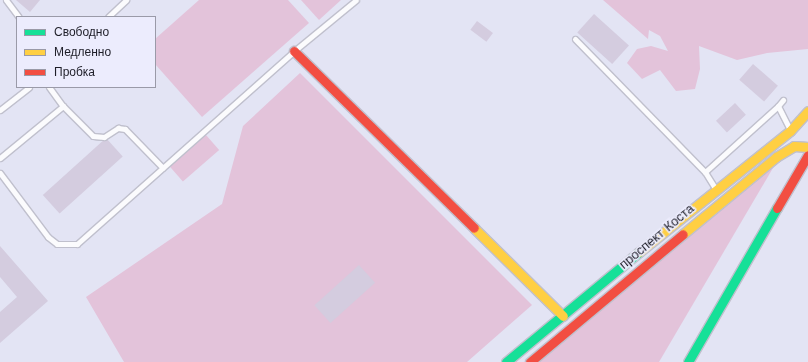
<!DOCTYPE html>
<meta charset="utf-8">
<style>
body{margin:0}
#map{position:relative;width:808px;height:362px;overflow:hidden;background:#e3e4f4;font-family:"Work Sans",sans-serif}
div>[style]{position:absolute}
.green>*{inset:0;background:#e3c3da;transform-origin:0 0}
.building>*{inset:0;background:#d4ccdf;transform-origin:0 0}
.roads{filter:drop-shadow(1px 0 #c0c0cd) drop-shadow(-1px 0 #c0c0cd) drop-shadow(0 1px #c0c0cd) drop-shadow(0 -1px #c0c0cd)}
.lane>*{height:5px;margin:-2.5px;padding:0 2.5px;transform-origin:2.5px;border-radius:2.5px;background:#fbfbfd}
.fast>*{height:9px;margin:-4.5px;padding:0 4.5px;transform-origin:4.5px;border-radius:4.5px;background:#16e098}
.slow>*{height:9px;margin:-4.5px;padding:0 4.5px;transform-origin:4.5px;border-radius:4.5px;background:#ffcf43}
.jam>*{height:9px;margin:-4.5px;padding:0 4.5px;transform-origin:4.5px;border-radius:4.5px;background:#f24e42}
span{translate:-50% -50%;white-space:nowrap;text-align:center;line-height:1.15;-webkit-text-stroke:3.5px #ececfd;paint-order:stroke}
.street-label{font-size:13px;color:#1e1e28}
.legend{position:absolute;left:16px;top:16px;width:140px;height:72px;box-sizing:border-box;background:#ececfd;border:1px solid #9a9aa8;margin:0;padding:5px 7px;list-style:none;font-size:12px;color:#1e1e28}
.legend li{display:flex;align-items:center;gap:8px;height:20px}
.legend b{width:20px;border:1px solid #9a9aa8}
</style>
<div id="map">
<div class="green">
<i style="clip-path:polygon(199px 0,288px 0,309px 23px,202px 117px,155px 64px,155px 39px)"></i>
<i style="clip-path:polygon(301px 0,341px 0,319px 20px)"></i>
<i style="clip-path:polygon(603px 0,808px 0,808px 49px,767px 53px,737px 60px,699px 46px,700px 69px,695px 89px,676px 91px,660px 70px,642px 79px,627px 63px,637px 49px,651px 46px,668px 51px,660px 36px,649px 30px,648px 39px)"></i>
<i style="clip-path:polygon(300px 73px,532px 305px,467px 362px,124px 362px,86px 297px,222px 204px,243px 126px)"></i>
<i style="left:206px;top:135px;width:20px;height:48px;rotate:49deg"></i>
<i style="clip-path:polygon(780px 156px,659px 362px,537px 362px)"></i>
</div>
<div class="building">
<i style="clip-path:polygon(16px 0,40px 0,30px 12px)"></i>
<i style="left:594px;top:14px;width:47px;height:25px;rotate:42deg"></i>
<i style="left:477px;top:21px;width:20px;height:11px;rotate:37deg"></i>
<i style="left:753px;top:64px;width:33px;height:21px;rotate:41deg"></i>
<i style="left:735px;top:103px;width:16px;height:26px;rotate:47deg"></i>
<i style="left:106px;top:138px;width:25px;height:85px;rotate:48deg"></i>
<i style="clip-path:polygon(0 246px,48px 301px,0 343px,0 312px,17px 297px,0 277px)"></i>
<i style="left:359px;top:265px;width:24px;height:60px;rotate:48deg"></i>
</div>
<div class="roads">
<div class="lane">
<i style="left:6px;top:0;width:21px;rotate:53deg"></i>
<i style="left:108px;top:17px;width:25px;rotate:-43deg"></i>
<i style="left:575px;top:39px;width:186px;rotate:45.7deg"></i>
<i style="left:705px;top:172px;width:19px;rotate:58deg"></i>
<i style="left:49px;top:87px;width:24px;rotate:54deg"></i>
<i style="left:63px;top:106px;width:42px;rotate:45deg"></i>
<i style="left:93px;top:136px;width:11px;rotate:5deg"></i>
<i style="left:104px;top:137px;width:17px;rotate:-33deg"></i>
<i style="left:118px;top:128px;width:7px;rotate:8deg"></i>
<i style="left:125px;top:129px;width:54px;rotate:45.7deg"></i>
<i style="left:778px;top:106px;width:8px;rotate:-50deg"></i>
<i style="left:0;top:110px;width:37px;rotate:-38deg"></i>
<i style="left:0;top:158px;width:82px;rotate:-39.5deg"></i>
<i style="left:705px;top:172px;width:98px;rotate:-42.1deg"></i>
<i style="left:778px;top:106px;width:25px;rotate:63deg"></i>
<i style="left:0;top:173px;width:80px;rotate:53.1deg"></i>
<i style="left:48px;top:237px;width:11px;rotate:38deg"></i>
<i style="left:57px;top:244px;width:20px"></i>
<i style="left:77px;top:244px;width:290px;rotate:-41.6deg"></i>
<i style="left:294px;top:51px;width:80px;rotate:-39.4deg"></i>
</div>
<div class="fast">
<i style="left:506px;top:362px;width:173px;rotate:-39.6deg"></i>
<i style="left:688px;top:362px;width:178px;rotate:-60deg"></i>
</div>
<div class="slow">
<i style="left:474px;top:228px;width:125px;rotate:44.7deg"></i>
<i style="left:683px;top:234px;width:121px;rotate:-39.6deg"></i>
<i style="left:776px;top:157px;width:21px;rotate:-31deg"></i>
<i style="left:794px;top:146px;width:14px;rotate:4deg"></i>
<i style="left:639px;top:252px;width:193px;rotate:-38.7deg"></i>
<i style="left:790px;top:131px;width:27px;rotate:-48deg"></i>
</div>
<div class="jam">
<i style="left:294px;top:51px;width:252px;rotate:44.5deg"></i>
<i style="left:777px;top:208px;width:61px;rotate:-59.7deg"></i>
<i style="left:530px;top:362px;width:199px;rotate:-39.9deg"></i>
</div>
</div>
<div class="street-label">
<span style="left:657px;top:237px;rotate:-40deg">проспект Коста</span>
</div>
<ul class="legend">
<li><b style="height:5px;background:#16e098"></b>Свободно</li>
<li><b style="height:5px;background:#ffcf43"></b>Медленно</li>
<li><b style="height:5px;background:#f24e42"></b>Пробка</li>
</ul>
</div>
